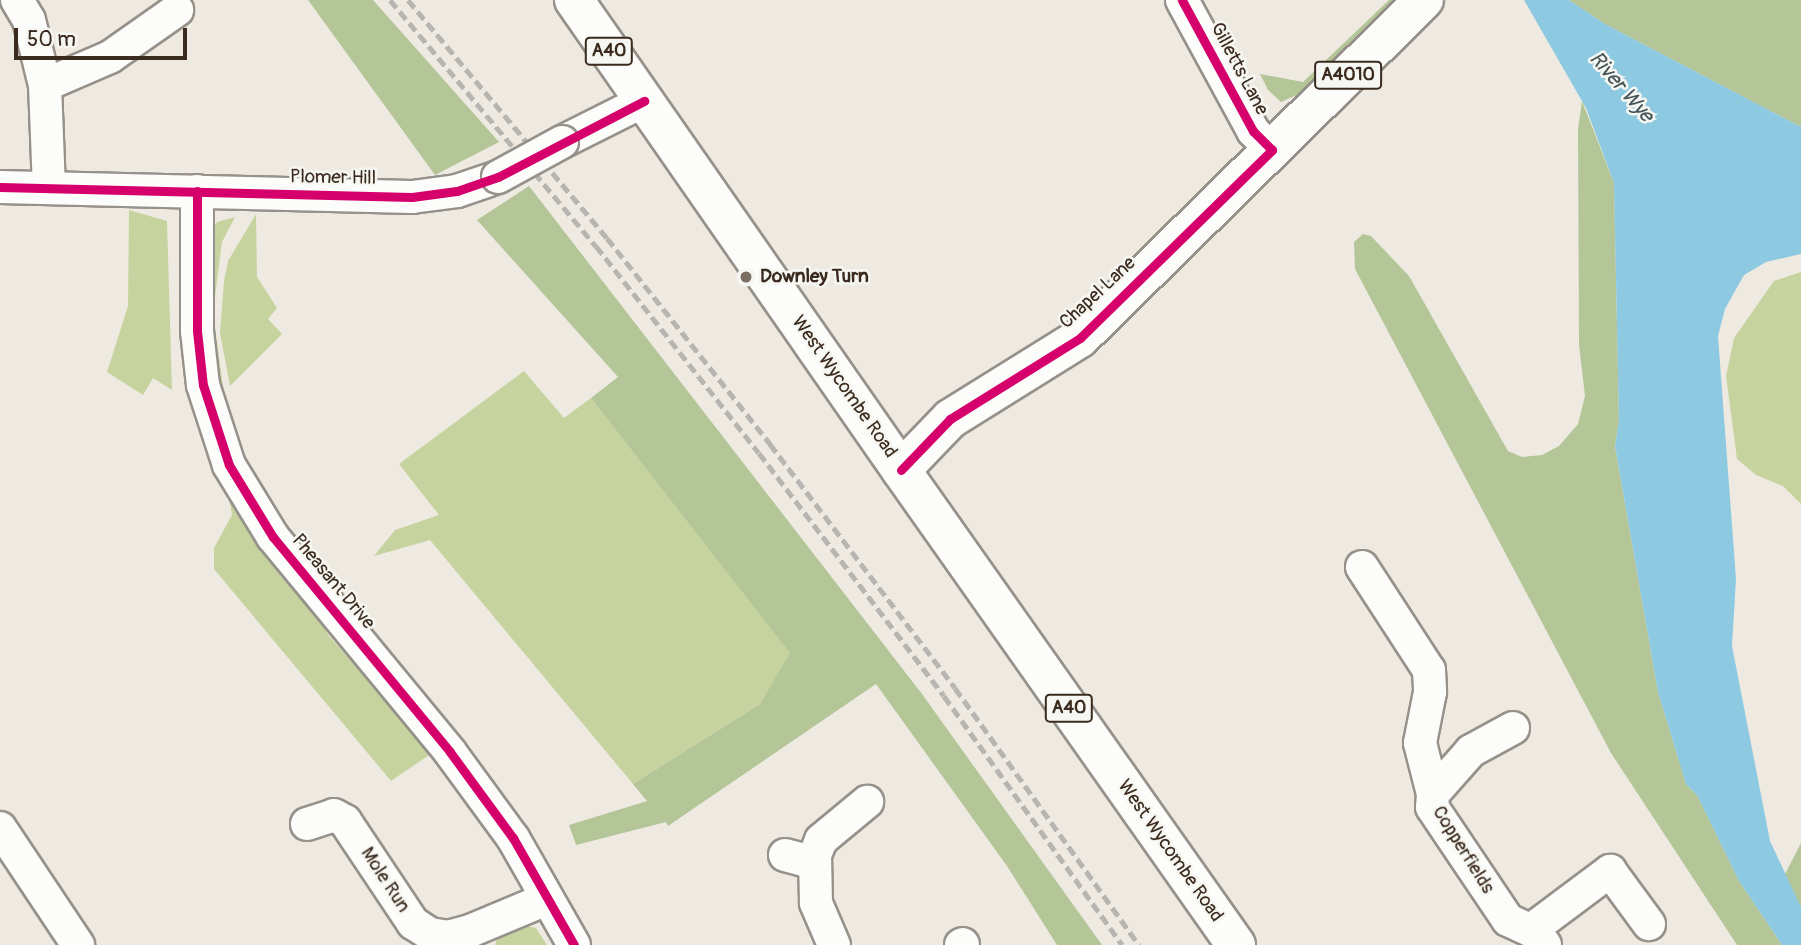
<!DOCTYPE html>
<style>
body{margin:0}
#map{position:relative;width:1801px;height:945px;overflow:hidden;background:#eeeae1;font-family:Pangolin,sans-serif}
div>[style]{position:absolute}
.green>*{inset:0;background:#c6d39e}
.forest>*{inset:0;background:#b4c598}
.water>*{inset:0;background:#8dc9e1}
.roads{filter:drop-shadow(2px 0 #96918a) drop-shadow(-2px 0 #96918a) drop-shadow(0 2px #96918a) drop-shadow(0 -2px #96918a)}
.minor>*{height:32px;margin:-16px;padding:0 16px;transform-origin:16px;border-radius:16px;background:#fcfcfa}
.major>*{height:38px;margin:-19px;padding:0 19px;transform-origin:19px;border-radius:19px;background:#fcfcfa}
.highway>*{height:38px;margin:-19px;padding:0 19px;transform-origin:19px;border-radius:19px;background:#fcfcfa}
.rail>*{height:5px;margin-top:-2.5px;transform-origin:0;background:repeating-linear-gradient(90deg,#b7b4b1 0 10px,transparent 0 15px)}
.bridges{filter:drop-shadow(2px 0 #96918a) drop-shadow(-2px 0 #96918a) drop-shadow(0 2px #96918a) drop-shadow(0 -2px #96918a)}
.minor-bridge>*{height:32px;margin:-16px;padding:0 16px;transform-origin:16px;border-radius:16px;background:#fcfcfa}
.cycleway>*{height:9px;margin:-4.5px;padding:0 4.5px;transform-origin:4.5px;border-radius:4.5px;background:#d6006c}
.dots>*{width:19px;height:19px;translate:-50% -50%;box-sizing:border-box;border:4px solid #f6f6f2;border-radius:50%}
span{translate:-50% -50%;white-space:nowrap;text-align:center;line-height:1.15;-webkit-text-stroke:5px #f6f6f2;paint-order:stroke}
.shield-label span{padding:2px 5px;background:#f6f6f2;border:2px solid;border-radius:5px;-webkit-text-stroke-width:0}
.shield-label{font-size:18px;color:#3b2a1e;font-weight:700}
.street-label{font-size:19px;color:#3b2a1e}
.poi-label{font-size:19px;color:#3b2a1e;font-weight:700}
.left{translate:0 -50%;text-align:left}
.water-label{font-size:21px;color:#475658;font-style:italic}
.scale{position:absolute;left:14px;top:28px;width:173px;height:32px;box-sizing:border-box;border:4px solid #3b2a1e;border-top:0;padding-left:9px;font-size:21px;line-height:24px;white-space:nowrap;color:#3b2a1e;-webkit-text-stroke:5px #f6f6f2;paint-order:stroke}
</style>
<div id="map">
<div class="green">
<i style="clip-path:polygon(129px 210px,167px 221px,172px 390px,153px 378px,143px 395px,107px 372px,128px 306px)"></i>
<i style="clip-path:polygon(256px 214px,257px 277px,277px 308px,268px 319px,282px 334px,230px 386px,220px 333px,224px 281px,228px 261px)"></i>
<i style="clip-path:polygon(235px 217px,222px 242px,213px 312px,227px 416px,210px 360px,208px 238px,217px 222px)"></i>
<i style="clip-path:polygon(1801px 272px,1801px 504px,1783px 486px,1756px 475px,1737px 459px,1726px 376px,1734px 338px,1774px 281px)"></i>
<i style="clip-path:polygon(524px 371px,564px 418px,591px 398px,791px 653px,760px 704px,633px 784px,430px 540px,374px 556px,395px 530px,439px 515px,399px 464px)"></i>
<i style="clip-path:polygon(229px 496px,265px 551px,320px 616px,328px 635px,432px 753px,391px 781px,214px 569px,214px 548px,232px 515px)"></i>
<i style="clip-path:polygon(520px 925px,536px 928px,547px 945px,495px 945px,498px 935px)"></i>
</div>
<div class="forest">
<i style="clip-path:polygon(308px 0,373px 0,499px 142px,435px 175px)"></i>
<i style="clip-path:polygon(1389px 0,1399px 0,1299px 94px,1281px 102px,1268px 90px,1260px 74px,1303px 82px)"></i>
<i style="clip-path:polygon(1569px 0,1801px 0,1801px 127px,1605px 24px)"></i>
<i style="clip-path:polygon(1582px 101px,1614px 183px,1619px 421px,1615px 446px,1658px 692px,1686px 784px,1697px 795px,1739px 881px,1782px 945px,1737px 945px,1611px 753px,1355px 269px,1354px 242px,1363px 234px,1371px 236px,1409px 276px,1508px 451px,1522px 457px,1542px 455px,1559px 446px,1578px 424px,1585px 396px,1579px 345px,1578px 129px)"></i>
<i style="clip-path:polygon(529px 186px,922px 694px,1102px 945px,1057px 945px,1007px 866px,876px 684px,668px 826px,666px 822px,576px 845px,569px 825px,647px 801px,633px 784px,760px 704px,790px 653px,591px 398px,618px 377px,477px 220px)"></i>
<i style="clip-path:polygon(1801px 843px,1801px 907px,1784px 876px)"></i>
</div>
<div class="water">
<i style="clip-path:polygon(1524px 0,1569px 0,1605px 24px,1801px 127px,1801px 254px,1766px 262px,1744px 275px,1725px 309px,1718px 336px,1736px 579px,1732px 646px,1770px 841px,1801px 907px,1801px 945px,1782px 945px,1739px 881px,1697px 795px,1686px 784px,1658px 692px,1615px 446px,1619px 421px,1614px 183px,1586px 108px)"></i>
</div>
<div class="roads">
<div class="minor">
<i style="left:17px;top:0;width:23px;rotate:59deg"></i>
<i style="left:29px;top:20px;width:67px;rotate:76.2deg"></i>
<i style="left:45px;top:85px;width:103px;rotate:87.8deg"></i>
<i style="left:1182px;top:0;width:149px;rotate:61.5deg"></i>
<i style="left:1253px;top:131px;width:27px;rotate:45deg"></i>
<i style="left:45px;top:85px;width:71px;rotate:-23.3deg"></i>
<i style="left:110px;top:57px;width:82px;rotate:-35deg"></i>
<i style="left:562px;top:142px;width:92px;rotate:-26.6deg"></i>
<i style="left:0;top:187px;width:412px;rotate:1.4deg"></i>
<i style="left:412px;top:197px;width:45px;rotate:-7.6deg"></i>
<i style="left:457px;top:191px;width:43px;rotate:-18.9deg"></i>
<i style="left:197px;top:191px;width:140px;rotate:90deg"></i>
<i style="left:197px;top:331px;width:54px;rotate:83.7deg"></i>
<i style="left:203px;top:385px;width:84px;rotate:72deg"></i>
<i style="left:229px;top:465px;width:84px;rotate:58.6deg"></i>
<i style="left:273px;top:537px;width:278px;rotate:50.5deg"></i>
<i style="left:450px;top:752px;width:107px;rotate:53.8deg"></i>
<i style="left:513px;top:838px;width:123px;rotate:60.3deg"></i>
<i style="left:1362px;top:567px;width:123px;rotate:57deg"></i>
<i style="left:1429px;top:670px;width:22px;rotate:87deg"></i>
<i style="left:1430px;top:692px;width:52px;rotate:101.1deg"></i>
<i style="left:1420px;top:743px;width:53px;rotate:75.7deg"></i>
<i style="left:1513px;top:728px;width:48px;rotate:151.3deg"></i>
<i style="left:1471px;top:751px;width:57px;rotate:131.5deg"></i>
<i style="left:1433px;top:794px;width:13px;rotate:94deg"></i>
<i style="left:1432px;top:807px;width:136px;rotate:56.1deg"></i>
<i style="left:1508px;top:920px;width:31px;rotate:25deg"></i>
<i style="left:1536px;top:933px;width:15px;rotate:53deg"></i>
<i style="left:307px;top:824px;width:28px;rotate:-18deg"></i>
<i style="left:334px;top:815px;width:13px;rotate:29deg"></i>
<i style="left:345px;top:821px;width:123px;rotate:56.3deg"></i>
<i style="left:413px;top:923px;width:20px;rotate:33deg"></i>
<i style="left:430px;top:934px;width:18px;rotate:9deg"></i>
<i style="left:448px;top:937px;width:23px;rotate:-15deg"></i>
<i style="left:470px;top:931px;width:83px;rotate:-22.6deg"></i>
<i style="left:0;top:828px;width:141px;rotate:56.3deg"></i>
<i style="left:785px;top:855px;width:30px;rotate:15deg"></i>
<i style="left:1531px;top:930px;width:99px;rotate:-36.8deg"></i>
<i style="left:1610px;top:871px;width:66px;rotate:53.7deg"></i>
<i style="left:834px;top:945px;width:46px;rotate:-113.2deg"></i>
<i style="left:816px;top:903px;width:48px;rotate:-91.2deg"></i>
<i style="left:815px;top:855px;width:16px;rotate:-68deg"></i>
<i style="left:821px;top:840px;width:60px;rotate:-39.6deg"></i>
<i style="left:961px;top:945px;width:2px;rotate:-27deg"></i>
</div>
<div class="major">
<i style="left:574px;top:0;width:573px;rotate:55.17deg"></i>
</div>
<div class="highway">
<i style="left:1236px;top:945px;width:581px;rotate:-125.19deg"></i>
<i style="left:901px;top:470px;width:71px;rotate:-46.1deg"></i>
<i style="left:950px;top:419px;width:153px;rotate:-31.9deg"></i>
<i style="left:1080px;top:338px;width:482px;rotate:-44.5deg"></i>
</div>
</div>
<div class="rail">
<i style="left:390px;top:0;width:321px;rotate:50.1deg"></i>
<i style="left:596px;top:246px;width:263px;rotate:51.8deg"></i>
<i style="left:759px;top:453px;width:305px;rotate:52.7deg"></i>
<i style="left:944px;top:696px;width:306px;rotate:54.4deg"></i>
<i style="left:408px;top:0;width:310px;rotate:50.1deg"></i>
<i style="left:607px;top:238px;width:263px;rotate:51.6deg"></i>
<i style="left:770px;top:444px;width:306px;rotate:52.8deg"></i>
<i style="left:955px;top:688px;width:316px;rotate:54.4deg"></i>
</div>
<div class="bridges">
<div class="minor-bridge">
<i style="left:498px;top:177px;width:73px;rotate:-28.7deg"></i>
</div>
</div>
<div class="cycleway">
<i style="left:0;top:187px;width:412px;rotate:1.4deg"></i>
<i style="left:412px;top:197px;width:45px;rotate:-7.6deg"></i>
<i style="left:457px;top:191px;width:43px;rotate:-18.9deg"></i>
<i style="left:498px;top:177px;width:165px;rotate:-27.5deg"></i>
<i style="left:197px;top:191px;width:140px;rotate:90deg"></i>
<i style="left:197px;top:331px;width:54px;rotate:83.7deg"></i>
<i style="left:203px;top:385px;width:84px;rotate:72deg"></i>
<i style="left:229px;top:465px;width:84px;rotate:58.6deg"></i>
<i style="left:273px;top:537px;width:278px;rotate:50.5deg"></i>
<i style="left:450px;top:752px;width:107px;rotate:53.8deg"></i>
<i style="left:513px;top:838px;width:123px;rotate:60.3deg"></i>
<i style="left:901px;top:470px;width:71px;rotate:-46.1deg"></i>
<i style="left:950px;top:419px;width:153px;rotate:-31.9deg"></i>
<i style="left:1080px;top:338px;width:269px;rotate:-44.4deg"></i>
<i style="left:1272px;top:150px;width:27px;rotate:-135deg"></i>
<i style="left:1253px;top:131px;width:149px;rotate:-118.5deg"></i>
</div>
<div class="dots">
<i style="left:746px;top:277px;background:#7a6d62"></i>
</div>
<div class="shield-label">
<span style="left:609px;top:51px">A40</span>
<span style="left:1348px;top:75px">A4010</span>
<span style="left:1069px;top:708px">A40</span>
</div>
<div class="street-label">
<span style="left:1239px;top:69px;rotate:62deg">Gilletts Lane</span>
<span style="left:333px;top:178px;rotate:1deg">Plomer Hill</span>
<span style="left:1098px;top:293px;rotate:-43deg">Chapel Lane</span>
<span style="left:844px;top:387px;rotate:55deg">West Wycombe Road</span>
<span style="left:333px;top:582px;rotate:50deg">Pheasant Drive</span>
<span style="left:1463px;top:850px;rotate:58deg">Copperfields</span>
<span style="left:1170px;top:851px;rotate:55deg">West Wycombe Road</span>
<span style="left:385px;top:880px;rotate:57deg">Mole Run</span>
</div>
<div class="poi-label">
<span class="left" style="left:760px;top:277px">Downley Turn</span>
</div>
<div class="water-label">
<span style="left:1621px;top:87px;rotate:49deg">River Wye</span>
</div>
<div class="scale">50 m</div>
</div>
